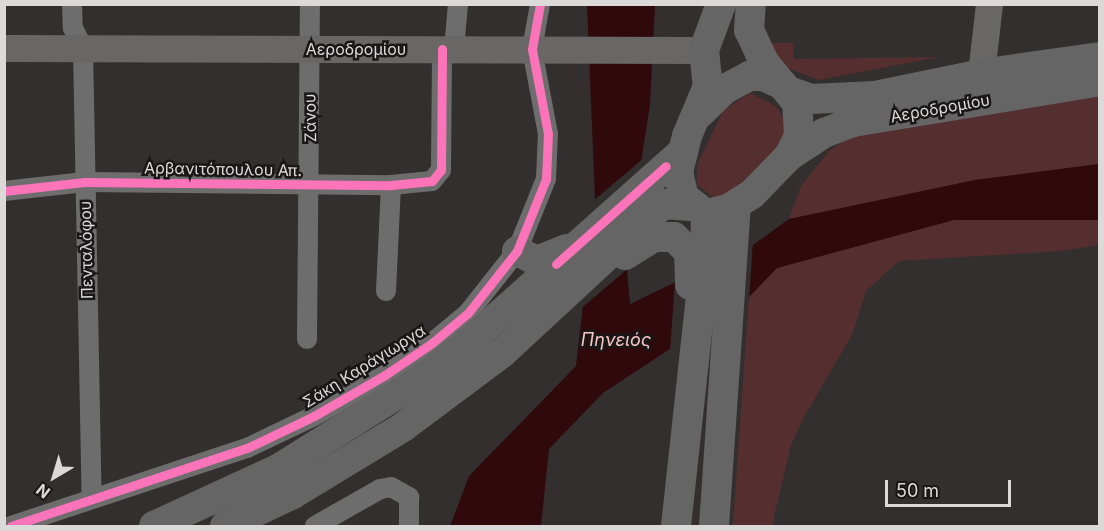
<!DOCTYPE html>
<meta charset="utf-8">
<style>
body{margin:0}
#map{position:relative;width:1104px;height:531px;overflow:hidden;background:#332f2f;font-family:Inter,sans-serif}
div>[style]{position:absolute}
.green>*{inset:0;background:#552e2f}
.water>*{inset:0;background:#30090c}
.pier>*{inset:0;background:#332f2f}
.street>*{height:20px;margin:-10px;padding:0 10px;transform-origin:10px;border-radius:10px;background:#6e6d6d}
.secondary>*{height:27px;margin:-13.5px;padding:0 13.5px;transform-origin:13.5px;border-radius:13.5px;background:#696666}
.primary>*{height:30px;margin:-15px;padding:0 15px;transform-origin:15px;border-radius:15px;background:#666565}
.cycleway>*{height:9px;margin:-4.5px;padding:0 4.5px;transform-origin:4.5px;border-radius:4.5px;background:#fb73b8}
span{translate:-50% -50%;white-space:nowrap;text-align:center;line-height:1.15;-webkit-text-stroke:5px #191717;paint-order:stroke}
.street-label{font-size:16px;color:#dcd9d9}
.water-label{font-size:18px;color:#f8c4c3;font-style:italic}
.frame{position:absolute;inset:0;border:6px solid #dcd9d9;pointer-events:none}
.north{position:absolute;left:24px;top:447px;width:60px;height:60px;-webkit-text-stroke:4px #191717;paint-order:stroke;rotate:218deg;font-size:16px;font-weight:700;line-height:24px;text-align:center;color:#dcd9d9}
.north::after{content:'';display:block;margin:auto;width:21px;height:27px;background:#dcd9d9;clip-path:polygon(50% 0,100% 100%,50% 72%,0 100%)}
.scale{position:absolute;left:885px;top:480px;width:126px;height:27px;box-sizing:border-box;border:3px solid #dcd9d9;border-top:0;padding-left:8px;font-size:18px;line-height:21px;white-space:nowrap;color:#dcd9d9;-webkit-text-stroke:4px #191717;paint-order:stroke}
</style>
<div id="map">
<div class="green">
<i style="clip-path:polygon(765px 43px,793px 43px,794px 59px,939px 57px,819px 80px,784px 67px)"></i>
<i style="clip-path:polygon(1099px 92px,1099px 164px,975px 180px,789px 219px,801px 186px,829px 151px,849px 137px)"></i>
<i style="clip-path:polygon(750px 93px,776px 106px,784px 119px,786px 138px,736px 192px,714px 198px,697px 185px,697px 165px,723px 111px)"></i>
<i style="clip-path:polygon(954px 220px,1099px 220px,1099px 245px,1062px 251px,899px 261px,866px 291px,852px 335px,804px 417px,791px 445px,772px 526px,730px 526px,733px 524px,749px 297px,777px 268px)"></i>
</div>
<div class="water">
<i style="clip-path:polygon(587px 5px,655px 5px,650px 105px,626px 258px,630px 304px,753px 245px,789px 219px,975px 180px,1099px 164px,1099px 220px,954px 220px,777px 268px,749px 297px,603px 393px,549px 449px,541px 526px,450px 526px,469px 476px,576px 366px,595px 199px)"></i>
</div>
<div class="pier">
<i style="clip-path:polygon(645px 157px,630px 267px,579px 310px,592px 202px)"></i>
<i style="clip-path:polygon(753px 241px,749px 300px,670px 352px,675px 279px)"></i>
</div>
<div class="street">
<i style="left:72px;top:4px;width:24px;rotate:88deg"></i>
<i style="left:73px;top:28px;width:22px;rotate:63deg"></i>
<i style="left:83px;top:48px;width:450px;rotate:88.9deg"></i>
<i style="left:454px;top:49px;width:45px;rotate:-84.9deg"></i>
<i style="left:4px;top:191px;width:81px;rotate:-6.4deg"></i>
<i style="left:84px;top:182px;width:307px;rotate:0.6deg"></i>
<i style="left:391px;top:185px;width:41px;rotate:-5.6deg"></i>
<i style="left:432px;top:181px;width:14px;rotate:-51deg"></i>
<i style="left:441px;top:170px;width:121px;rotate:-89.5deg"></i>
<i style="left:386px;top:291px;width:106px;rotate:-87.3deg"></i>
<i style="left:307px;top:339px;width:335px;rotate:-89.5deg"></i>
<i style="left:11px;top:526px;width:249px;rotate:-18.3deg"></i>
<i style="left:247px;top:448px;width:74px;rotate:-25.5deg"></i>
<i style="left:314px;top:416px;width:82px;rotate:-30deg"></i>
<i style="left:385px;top:375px;width:57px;rotate:-34.2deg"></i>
<i style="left:432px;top:343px;width:47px;rotate:-39.8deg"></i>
<i style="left:468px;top:313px;width:79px;rotate:-51.7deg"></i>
<i style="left:517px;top:251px;width:78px;rotate:-68.1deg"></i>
<i style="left:546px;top:179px;width:45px;rotate:-87.5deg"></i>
<i style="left:548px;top:134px;width:86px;rotate:-100.7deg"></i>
<i style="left:532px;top:49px;width:46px;rotate:-79.9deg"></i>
<i style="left:315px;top:526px;width:75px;rotate:-29.6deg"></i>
<i style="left:380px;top:489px;width:11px;rotate:-10deg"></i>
<i style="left:391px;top:487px;width:21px;rotate:29deg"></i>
<i style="left:409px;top:497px;width:29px;rotate:90deg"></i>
</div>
<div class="secondary">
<i style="left:4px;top:48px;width:700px;rotate:0.16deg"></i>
<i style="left:981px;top:74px;width:70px;rotate:-83.5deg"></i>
</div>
<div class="primary">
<i style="left:721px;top:4px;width:49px;rotate:110.3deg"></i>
<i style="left:704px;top:50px;width:36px;rotate:84deg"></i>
<i style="left:708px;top:86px;width:54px;rotate:112.8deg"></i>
<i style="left:687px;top:136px;width:37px;rotate:104deg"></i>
<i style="left:678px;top:172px;width:26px;rotate:77deg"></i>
<i style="left:684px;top:197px;width:28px;rotate:38deg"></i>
<i style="left:706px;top:214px;width:23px;rotate:-13deg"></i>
<i style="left:728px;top:209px;width:28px;rotate:-32deg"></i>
<i style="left:752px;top:194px;width:53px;rotate:-45.8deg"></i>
<i style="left:789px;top:156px;width:22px;rotate:-63deg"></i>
<i style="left:799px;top:136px;width:33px;rotate:-93deg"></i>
<i style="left:797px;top:103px;width:53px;rotate:-128.8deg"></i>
<i style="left:764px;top:62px;width:35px;rotate:-115deg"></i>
<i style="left:749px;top:30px;width:26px;rotate:-86deg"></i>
<i style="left:789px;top:91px;width:23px;rotate:20deg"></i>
<i style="left:811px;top:99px;width:64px;rotate:-2.7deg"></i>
<i style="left:875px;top:96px;width:108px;rotate:-11.7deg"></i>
<i style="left:981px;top:74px;width:120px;rotate:-8.1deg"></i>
<i style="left:699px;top:114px;width:36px;rotate:-44deg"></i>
<i style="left:725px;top:89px;width:27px;rotate:-28deg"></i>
<i style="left:749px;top:76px;width:14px"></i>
<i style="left:763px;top:76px;width:22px;rotate:24deg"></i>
<i style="left:789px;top:156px;width:42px;rotate:-33.3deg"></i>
<i style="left:824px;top:133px;width:31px;rotate:-21deg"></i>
<i style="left:853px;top:122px;width:250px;rotate:-9.4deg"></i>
<i style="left:517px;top:251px;width:22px;rotate:27deg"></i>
<i style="left:537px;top:261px;width:32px;rotate:-22deg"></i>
<i style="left:625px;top:255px;width:34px;rotate:-32deg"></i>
<i style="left:654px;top:237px;width:20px"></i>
<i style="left:674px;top:237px;width:21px;rotate:45deg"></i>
<i style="left:689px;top:252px;width:33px;rotate:88deg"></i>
<i style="left:154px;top:526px;width:136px;rotate:-24.7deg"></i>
<i style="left:278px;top:469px;width:171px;rotate:-32.1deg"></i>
<i style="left:423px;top:378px;width:58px;rotate:-38deg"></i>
<i style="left:469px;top:342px;width:287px;rotate:-41.7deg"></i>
<i style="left:225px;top:526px;width:75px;rotate:-25.2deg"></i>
<i style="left:293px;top:494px;width:129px;rotate:-31.3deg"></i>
<i style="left:403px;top:427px;width:124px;rotate:-36.8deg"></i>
<i style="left:502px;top:353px;width:219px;rotate:-42.8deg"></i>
<i style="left:663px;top:204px;width:28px;rotate:4deg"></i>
<i style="left:676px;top:526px;width:268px;rotate:-83.8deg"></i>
<i style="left:705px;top:260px;width:46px;rotate:-88.8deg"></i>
<i style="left:714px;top:526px;width:322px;rotate:-86.1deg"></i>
</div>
<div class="cycleway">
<i style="left:4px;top:191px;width:81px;rotate:-6.4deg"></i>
<i style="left:84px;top:182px;width:307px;rotate:0.6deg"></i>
<i style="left:391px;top:185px;width:41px;rotate:-5.6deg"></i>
<i style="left:432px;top:181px;width:14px;rotate:-51deg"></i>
<i style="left:441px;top:170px;width:121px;rotate:-89.5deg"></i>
<i style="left:556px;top:264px;width:147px;rotate:-41.7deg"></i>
<i style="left:11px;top:526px;width:249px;rotate:-18.3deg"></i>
<i style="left:247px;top:448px;width:74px;rotate:-25.5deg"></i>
<i style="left:314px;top:416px;width:82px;rotate:-30deg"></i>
<i style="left:385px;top:375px;width:57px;rotate:-34.2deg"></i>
<i style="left:432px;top:343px;width:47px;rotate:-39.8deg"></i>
<i style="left:468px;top:313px;width:79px;rotate:-51.7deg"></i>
<i style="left:517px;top:251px;width:78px;rotate:-68.1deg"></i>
<i style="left:546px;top:179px;width:45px;rotate:-87.5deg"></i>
<i style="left:548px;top:134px;width:86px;rotate:-100.7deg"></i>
<i style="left:532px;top:49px;width:46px;rotate:-79.9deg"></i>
</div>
<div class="street-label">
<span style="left:356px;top:49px">Αεροδρομίου</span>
<span style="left:940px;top:108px;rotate:-10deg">Αεροδρομίου</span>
<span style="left:310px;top:118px;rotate:-91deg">Ζάνου</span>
<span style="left:223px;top:169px;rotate:1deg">Αρβανιτόπουλου Απ.</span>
<span style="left:86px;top:250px;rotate:-91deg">Πενταλόφου</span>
<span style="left:364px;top:366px;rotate:-32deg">Σάκη Καράγιωργα</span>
</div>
<div class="water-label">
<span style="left:616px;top:340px">Πηνειός</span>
</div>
<div class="frame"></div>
<div class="north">N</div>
<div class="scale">50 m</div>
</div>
